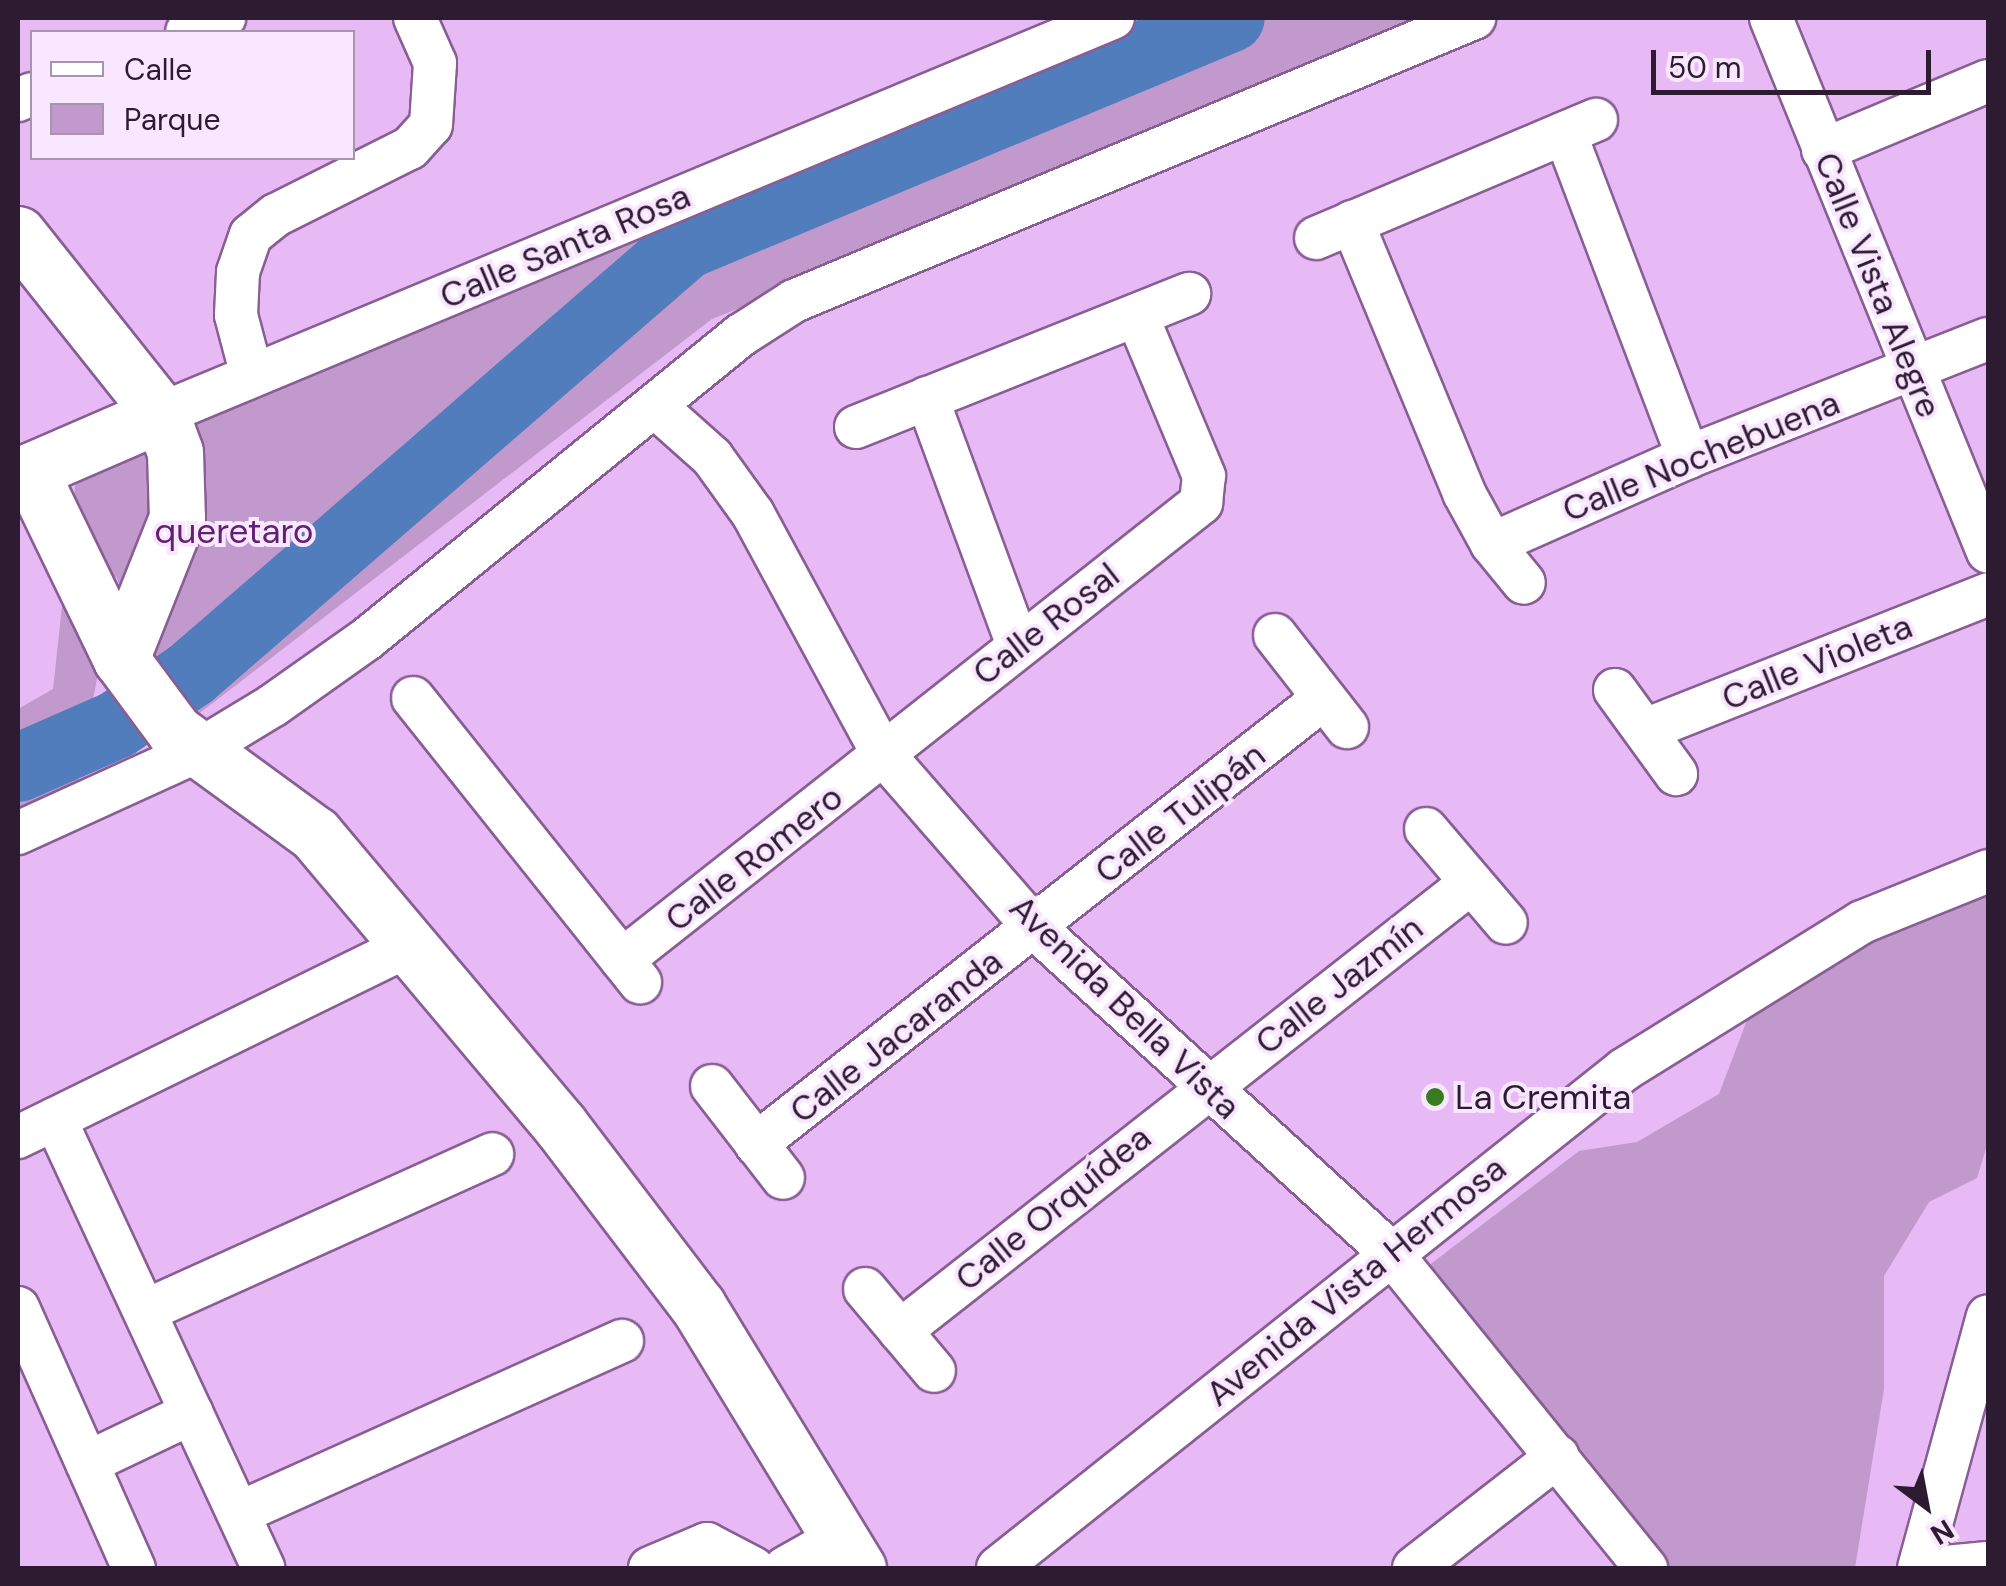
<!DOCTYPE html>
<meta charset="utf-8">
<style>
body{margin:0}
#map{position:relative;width:2006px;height:1586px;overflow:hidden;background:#e8baf5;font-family:"DM Sans",sans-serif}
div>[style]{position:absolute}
.green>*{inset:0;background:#c199cc}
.river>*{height:68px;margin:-34px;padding:0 34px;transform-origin:34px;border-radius:34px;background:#527dbd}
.roads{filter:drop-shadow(2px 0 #885e94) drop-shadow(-2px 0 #885e94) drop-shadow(0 2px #885e94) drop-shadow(0 -2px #885e94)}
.street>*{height:42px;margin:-21px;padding:0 21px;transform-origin:21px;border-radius:21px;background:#fff}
.secondary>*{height:55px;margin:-27.5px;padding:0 27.5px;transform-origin:27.5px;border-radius:27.5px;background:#fff}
.dots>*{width:28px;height:28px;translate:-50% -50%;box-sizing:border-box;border:5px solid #f9e6ff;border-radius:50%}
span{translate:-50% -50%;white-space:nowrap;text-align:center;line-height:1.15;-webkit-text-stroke:8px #f9e6ff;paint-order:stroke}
.street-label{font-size:35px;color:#2c1b31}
.park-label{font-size:35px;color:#612171}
.poi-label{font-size:35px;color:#2c1b31}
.left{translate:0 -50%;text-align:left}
.frame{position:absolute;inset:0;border:20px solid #2c1b31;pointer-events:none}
.legend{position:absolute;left:30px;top:30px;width:325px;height:130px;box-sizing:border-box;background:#f9e6ff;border:2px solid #a795ad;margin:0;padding:12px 18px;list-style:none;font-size:30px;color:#2c1b31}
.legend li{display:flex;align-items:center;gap:20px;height:50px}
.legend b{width:50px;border:2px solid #a795ad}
.north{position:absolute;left:1876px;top:1456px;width:100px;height:100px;-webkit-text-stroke:8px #f9e6ff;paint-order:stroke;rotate:148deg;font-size:28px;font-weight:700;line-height:40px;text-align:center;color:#2c1b31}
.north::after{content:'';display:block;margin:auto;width:35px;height:45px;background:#2c1b31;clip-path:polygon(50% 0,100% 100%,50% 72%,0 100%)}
.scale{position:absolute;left:1651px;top:50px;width:280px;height:45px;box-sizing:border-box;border:5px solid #2c1b31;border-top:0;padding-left:12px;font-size:30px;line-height:35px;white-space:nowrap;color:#2c1b31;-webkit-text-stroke:8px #f9e6ff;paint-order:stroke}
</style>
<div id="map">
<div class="green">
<i style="clip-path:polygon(1113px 18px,1466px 18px,712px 319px,175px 732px,116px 576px,73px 808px,18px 832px,18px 709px,53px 689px,77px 469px)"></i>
<i style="clip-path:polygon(1988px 887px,1988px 1142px,1977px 1178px,1929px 1202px,1884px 1276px,1884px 1389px,1855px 1568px,1640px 1568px,1428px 1266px,1579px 1151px,1637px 1142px,1719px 1094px,1760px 986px)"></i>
</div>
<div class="river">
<i style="left:18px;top:768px;width:107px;rotate:-23.7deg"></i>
<i style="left:116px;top:725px;width:91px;rotate:-34.2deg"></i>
<i style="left:191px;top:674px;width:655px;rotate:-40.91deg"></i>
<i style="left:686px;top:245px;width:590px;rotate:-22.61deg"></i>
</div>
<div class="roads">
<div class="street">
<i style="left:1771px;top:18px;width:576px;rotate:67.88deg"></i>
<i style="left:187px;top:32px;width:40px;rotate:-21deg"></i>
<i style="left:18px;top:100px;width:15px;rotate:-23deg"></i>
<i style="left:1565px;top:133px;width:347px;rotate:69.2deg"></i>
<i style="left:1823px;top:150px;width:179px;rotate:-22.7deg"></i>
<i style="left:1352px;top:222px;width:293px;rotate:67.5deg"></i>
<i style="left:1464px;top:493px;width:58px;rotate:61.2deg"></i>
<i style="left:1492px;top:544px;width:50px;rotate:50.6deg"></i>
<i style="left:1316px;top:238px;width:304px;rotate:-22.9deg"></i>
<i style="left:252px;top:376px;width:63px;rotate:-104.7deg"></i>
<i style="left:236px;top:315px;width:43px;rotate:-87.3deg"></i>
<i style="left:238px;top:272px;width:39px;rotate:-71deg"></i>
<i style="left:251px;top:235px;width:32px;rotate:-39deg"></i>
<i style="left:276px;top:215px;width:150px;rotate:-26.6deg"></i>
<i style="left:410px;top:148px;width:31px;rotate:-48deg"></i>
<i style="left:431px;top:125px;width:62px;rotate:-86.3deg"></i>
<i style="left:435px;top:63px;width:49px;rotate:-114deg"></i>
<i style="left:927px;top:398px;width:263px;rotate:69.8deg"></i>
<i style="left:657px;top:408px;width:74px;rotate:41.7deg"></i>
<i style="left:712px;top:457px;width:70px;rotate:54.3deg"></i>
<i style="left:753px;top:514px;width:273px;rotate:61.6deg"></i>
<i style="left:883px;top:754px;width:231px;rotate:48.9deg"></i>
<i style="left:1035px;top:928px;width:481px;rotate:42.4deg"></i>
<i style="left:1390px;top:1252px;width:407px;rotate:51deg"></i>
<i style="left:161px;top:414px;width:1031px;rotate:-22.59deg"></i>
<i style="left:856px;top:427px;width:359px;rotate:-21.8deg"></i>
<i style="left:1492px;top:544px;width:214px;rotate:-23.9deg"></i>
<i style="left:1688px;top:457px;width:322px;rotate:-21.5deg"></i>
<i style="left:1275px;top:635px;width:117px;rotate:52deg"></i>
<i style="left:1615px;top:690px;width:104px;rotate:54deg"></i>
<i style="left:413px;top:698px;width:364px;rotate:51.4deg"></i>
<i style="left:1645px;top:730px;width:369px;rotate:-21.6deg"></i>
<i style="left:1426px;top:829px;width:123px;rotate:49.6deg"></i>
<i style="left:18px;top:833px;width:196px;rotate:-24.5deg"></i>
<i style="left:196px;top:752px;width:89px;rotate:-31.2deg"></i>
<i style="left:272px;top:706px;width:118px;rotate:-35.3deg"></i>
<i style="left:368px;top:638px;width:481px;rotate:-39.1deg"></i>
<i style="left:741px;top:335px;width:63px;rotate:-32.7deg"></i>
<i style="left:794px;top:301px;width:737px;rotate:-22.6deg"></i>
<i style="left:622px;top:960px;width:738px;rotate:-38.28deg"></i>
<i style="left:1201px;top:503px;width:27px;rotate:-84deg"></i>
<i style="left:1204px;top:476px;width:173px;rotate:-112.7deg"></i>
<i style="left:712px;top:1086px;width:116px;rotate:52.3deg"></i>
<i style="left:55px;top:1119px;width:495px;rotate:65.1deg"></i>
<i style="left:18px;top:1137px;width:439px;rotate:-26.1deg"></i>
<i style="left:756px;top:1144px;width:722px;rotate:-38.14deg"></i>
<i style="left:865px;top:1289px;width:107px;rotate:49.9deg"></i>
<i style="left:18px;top:1308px;width:285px;rotate:66deg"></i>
<i style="left:145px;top:1311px;width:381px;rotate:-24.3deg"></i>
<i style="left:900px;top:1331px;width:726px;rotate:-38.12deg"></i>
<i style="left:87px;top:1463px;width:116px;rotate:-25.5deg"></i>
<i style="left:239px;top:1513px;width:420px;rotate:-24.2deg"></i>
<i style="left:650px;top:1568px;width:62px;rotate:-22.8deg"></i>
<i style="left:707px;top:1544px;width:52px;rotate:27.6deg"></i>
<i style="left:785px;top:1568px;width:61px;rotate:-29.5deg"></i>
<i style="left:998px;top:1568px;width:801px;rotate:-38.51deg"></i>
<i style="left:1625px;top:1069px;width:279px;rotate:-31.8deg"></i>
<i style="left:1862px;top:922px;width:136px;rotate:-22deg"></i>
<i style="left:1414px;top:1568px;width:182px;rotate:-37.9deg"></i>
<i style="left:1919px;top:1568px;width:261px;rotate:-74.7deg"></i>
<i style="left:1935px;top:1568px;width:53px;rotate:-5.4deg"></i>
</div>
<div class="secondary">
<i style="left:18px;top:234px;width:230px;rotate:51.5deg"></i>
<i style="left:161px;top:414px;width:40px;rotate:69.8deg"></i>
<i style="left:175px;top:452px;width:66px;rotate:88.3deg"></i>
<i style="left:177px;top:518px;width:152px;rotate:111.7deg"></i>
<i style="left:30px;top:471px;width:209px;rotate:64.2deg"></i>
<i style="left:121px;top:659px;width:91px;rotate:53.5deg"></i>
<i style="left:175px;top:732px;width:173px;rotate:36.1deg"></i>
<i style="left:315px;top:834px;width:380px;rotate:49.9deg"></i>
<i style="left:560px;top:1125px;width:228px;rotate:52.7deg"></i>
<i style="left:698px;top:1306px;width:307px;rotate:58.6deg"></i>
<i style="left:18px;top:476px;width:156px;rotate:-23.4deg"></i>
</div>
</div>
<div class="dots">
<i style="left:1435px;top:1097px;background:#387c1f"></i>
</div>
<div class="street-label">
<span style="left:565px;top:246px;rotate:-23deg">Calle Santa Rosa</span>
<span style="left:1878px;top:285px;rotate:68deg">Calle Vista Alegre</span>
<span style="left:1701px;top:456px;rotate:-22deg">Calle Nochebuena</span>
<span style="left:1046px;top:624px;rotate:-38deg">Calle Rosal</span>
<span style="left:1817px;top:662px;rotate:-22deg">Calle Violeta</span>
<span style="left:1180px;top:813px;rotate:-38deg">Calle Tulipán</span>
<span style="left:754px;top:858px;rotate:-38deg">Calle Romero</span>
<span style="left:1339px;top:985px;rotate:-38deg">Calle Jazmín</span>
<span style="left:1125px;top:1007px;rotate:44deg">Avenida Bella Vista</span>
<span style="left:896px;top:1036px;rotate:-38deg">Calle Jacaranda</span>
<span style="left:1053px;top:1208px;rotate:-39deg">Calle Orquídea</span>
<span style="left:1356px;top:1281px;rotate:-39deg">Avenida Vista Hermosa</span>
</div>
<div class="park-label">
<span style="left:234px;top:531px">queretaro</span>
</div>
<div class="poi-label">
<span class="left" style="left:1455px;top:1097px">La Cremita</span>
</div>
<div class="frame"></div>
<ul class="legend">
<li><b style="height:12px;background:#fff"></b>Calle</li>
<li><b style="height:28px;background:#c199cc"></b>Parque</li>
</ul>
<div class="north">N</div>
<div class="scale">50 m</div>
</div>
